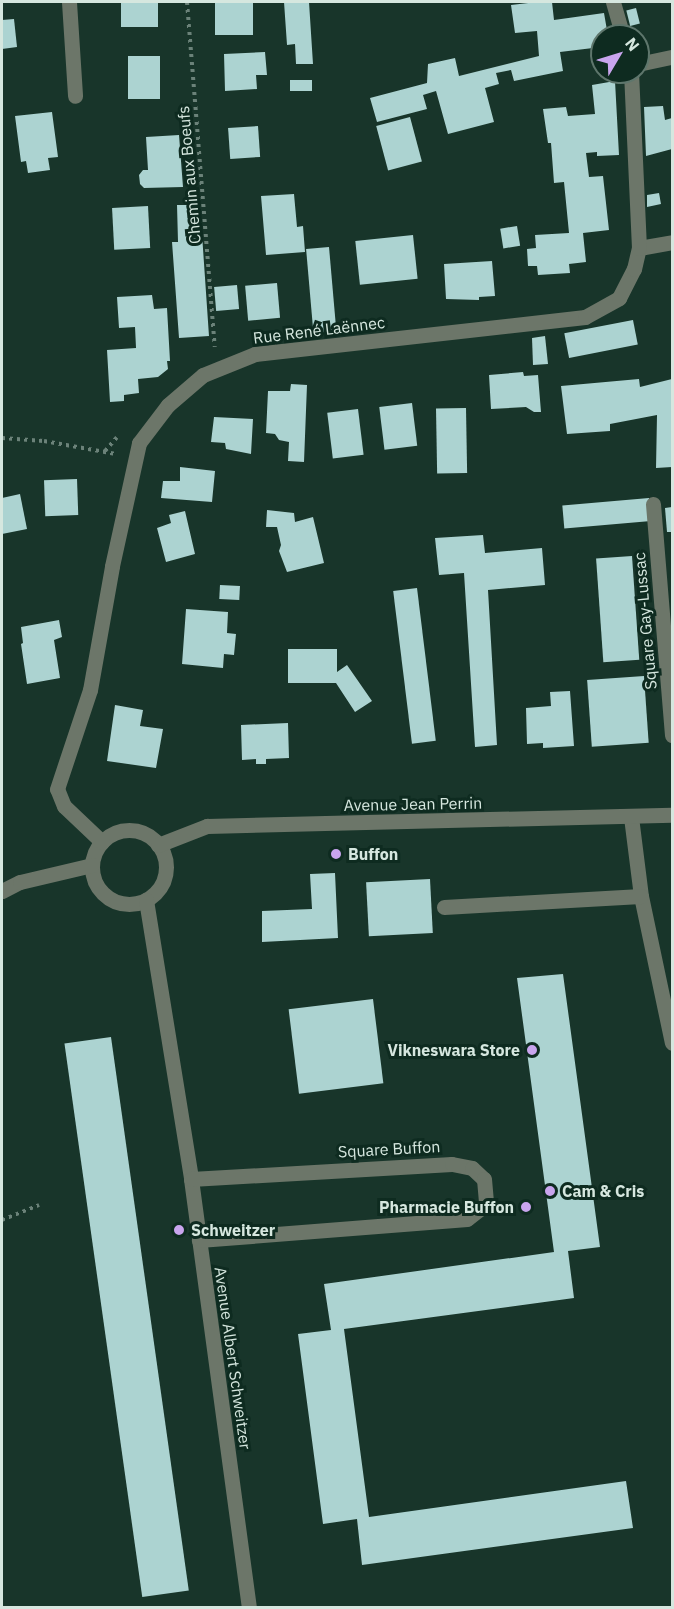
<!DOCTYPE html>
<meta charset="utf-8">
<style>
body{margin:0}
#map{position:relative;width:674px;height:1609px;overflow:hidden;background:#18352a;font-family:"IBM Plex Sans",sans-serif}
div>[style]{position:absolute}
.building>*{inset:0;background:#acd3d1;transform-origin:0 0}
.path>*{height:4px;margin-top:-2px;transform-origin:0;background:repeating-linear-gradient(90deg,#6b8279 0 3px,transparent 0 7.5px)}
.minor>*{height:15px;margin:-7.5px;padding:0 7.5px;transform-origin:7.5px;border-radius:7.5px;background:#6c7669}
.minor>.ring{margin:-7.5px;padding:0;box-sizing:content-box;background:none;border:15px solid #6c7669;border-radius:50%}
.dots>*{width:16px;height:16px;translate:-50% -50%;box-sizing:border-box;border:3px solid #0e2b20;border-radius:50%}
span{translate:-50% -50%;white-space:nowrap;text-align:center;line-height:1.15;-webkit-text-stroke:6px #0e2b20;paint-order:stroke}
.street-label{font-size:16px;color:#d6e7df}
.poi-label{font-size:16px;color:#d6e7df;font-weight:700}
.left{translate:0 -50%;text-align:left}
.right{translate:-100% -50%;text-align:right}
.frame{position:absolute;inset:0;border:3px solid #d6e7df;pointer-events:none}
.north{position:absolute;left:590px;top:24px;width:60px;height:60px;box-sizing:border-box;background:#0e2b20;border:2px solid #5e766c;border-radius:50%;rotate:52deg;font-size:16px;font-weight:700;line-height:24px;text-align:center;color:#d6e7df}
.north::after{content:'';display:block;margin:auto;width:21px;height:27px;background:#c9a5ee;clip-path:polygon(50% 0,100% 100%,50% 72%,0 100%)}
</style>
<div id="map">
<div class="building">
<i style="left:121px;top:2px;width:37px;height:25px"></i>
<i style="left:215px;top:2px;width:38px;height:33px"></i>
<i style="clip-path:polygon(284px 2px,309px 2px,313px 64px,296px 64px,295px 44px,287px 45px)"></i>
<i style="clip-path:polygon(537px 2px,552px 2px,554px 20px,604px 13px,608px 36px,602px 36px,602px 67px,595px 68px,593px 48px,560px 52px,563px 71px,514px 81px,511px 70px,496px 73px,499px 84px,485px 88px,494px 122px,448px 134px,436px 91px,423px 95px,427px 109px,377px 122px,370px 98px,427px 83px,428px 64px,455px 58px,459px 76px,539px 56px,537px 31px,515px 33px,511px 5px)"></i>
<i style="left:636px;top:8px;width:16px;height:10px;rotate:76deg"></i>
<i style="clip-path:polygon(14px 19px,17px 47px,2px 49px,2px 20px)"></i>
<i style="clip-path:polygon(265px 52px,267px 75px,256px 75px,257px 89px,225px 91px,224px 54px)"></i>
<i style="left:128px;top:56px;width:32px;height:43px"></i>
<i style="left:290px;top:80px;width:22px;height:11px"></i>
<i style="clip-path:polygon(615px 81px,619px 155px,597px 156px,597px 152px,586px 153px,589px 177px,603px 176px,609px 230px,583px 233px,586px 262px,569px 264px,570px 273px,538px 275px,537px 266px,528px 266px,527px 249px,536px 248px,535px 235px,569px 233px,564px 182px,554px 183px,551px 143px,548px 143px,543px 109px,566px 107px,568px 116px,595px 114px,592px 85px)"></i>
<i style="clip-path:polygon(663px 106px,665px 120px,672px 118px,672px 149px,646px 156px,644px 107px)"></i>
<i style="clip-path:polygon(52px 112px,58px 157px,48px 158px,50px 170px,28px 173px,26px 161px,21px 162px,15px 116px)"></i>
<i style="left:410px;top:117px;width:46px;height:35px;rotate:75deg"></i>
<i style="left:258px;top:126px;width:31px;height:30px;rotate:86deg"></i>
<i style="clip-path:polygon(179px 135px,183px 187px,144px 188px,140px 184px,139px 175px,143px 170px,148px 170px,146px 137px)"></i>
<i style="clip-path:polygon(659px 193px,661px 204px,647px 207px,647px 195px)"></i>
<i style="clip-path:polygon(294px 194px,297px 227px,303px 226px,305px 252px,266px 255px,261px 196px)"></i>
<i style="clip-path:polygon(177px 205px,200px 205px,209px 336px,179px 338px,172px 242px,178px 242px)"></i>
<i style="left:148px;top:206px;width:42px;height:36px;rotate:87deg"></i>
<i style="left:517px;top:226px;width:20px;height:17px;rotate:81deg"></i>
<i style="left:413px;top:235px;width:44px;height:58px;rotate:84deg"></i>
<i style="left:329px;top:247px;width:85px;height:23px;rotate:85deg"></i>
<i style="clip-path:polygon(492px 261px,495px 296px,479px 297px,479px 300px,446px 299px,444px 264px)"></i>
<i style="left:277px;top:283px;width:35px;height:32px;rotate:85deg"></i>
<i style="left:237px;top:285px;width:24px;height:23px;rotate:85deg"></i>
<i style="clip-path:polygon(152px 295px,154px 309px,167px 308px,170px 361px,167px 361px,168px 369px,158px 377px,138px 379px,139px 393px,124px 395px,124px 401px,110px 402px,107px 350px,136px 348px,135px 327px,119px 328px,117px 297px)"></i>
<i style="left:633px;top:320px;width:25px;height:70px;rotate:79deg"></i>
<i style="clip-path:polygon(545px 336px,548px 364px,533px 365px,532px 338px)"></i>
<i style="clip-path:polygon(523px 372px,524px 376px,538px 375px,541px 412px,534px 412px,526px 407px,491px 409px,489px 375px)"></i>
<i style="clip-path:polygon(639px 379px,640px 387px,672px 379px,672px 467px,656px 468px,657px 415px,610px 424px,610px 431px,567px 434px,561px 386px)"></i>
<i style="clip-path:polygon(291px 384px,307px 385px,304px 462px,288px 461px,289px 442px,279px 440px,275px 434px,266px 433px,268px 391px,290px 391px)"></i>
<i style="left:412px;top:403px;width:43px;height:33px;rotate:83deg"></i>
<i style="left:466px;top:408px;width:65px;height:30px;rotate:89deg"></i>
<i style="left:358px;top:409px;width:46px;height:31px;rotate:83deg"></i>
<i style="clip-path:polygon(214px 417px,253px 419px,251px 454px,226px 449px,225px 443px,211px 442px)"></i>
<i style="clip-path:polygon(180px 467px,215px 471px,212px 502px,161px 498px,163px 481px,180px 481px)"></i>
<i style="left:77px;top:479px;width:36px;height:33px;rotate:88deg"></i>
<i style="clip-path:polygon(20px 494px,27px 529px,2px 534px,2px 498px)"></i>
<i style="left:649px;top:498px;width:23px;height:87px;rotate:85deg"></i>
<i style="clip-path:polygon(672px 507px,672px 532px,667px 532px,665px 508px)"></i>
<i style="clip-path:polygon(267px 510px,294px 513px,295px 522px,313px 517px,324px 563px,287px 572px,279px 551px,281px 545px,277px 527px,266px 527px)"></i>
<i style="clip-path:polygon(185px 511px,195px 554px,166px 562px,157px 528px,171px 523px,169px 515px)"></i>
<i style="clip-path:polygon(483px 535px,485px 553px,542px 548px,545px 585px,488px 590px,497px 745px,475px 747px,464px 573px,439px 575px,435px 538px)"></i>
<i style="left:632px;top:556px;width:104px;height:36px;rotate:86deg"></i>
<i style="left:220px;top:585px;width:20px;height:14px;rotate:3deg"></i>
<i style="left:417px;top:588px;width:154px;height:24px;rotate:83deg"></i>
<i style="clip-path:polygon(186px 609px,228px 612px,227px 633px,236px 634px,234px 655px,224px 654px,223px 668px,182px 664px)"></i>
<i style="clip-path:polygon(59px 620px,62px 637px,54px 640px,60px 678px,27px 684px,21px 644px,23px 643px,21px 627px)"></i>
<i style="clip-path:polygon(288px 649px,337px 649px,337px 672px,347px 665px,372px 701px,355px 712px,336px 683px,288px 683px)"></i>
<i style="left:644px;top:676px;width:67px;height:57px;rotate:86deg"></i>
<i style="clip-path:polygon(570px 691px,574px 746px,543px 748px,543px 743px,527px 744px,526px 708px,551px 706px,550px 692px)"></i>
<i style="clip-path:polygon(115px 705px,143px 710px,140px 726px,163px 729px,156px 768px,107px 761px)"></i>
<i style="clip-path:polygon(288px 723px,289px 758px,266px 759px,266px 764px,256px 764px,256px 759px,242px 760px,241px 725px)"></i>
<i style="clip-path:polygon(335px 873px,338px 938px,262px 942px,262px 911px,312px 909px,310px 874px)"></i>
<i style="left:430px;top:879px;width:54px;height:64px;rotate:87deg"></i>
<i style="clip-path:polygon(563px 974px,600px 1247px,568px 1251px,574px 1298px,344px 1329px,369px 1517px,626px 1481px,633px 1528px,362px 1565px,357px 1519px,323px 1524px,298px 1334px,331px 1330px,324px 1284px,554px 1252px,517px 978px)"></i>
<i style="left:373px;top:999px;width:85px;height:85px;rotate:83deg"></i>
<i style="left:111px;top:1037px;width:559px;height:47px;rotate:82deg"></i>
</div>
<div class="path">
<i style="left:187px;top:2px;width:346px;rotate:85.4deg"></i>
<i style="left:2px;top:438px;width:42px;rotate:4.1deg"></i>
<i style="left:44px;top:441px;width:73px;rotate:10.2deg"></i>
<i style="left:105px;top:451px;width:18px;rotate:-49deg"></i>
<i style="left:2px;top:1220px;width:40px;rotate:-22deg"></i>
</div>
<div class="minor">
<i style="left:69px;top:2px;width:94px;rotate:86.3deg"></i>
<i style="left:613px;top:2px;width:35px;rotate:74deg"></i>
<i style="left:638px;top:64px;width:35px;rotate:-12deg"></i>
<i style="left:639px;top:248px;width:34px;rotate:-10deg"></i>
<i style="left:653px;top:504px;width:232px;rotate:85.3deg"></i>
<i style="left:631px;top:817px;width:80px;rotate:82.8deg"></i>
<i style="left:641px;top:896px;width:150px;rotate:78.1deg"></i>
<i class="ring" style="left:92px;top:830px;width:59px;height:59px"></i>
<i style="left:102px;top:842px;width:52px;rotate:-136.5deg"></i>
<i style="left:64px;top:806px;width:18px;rotate:-112deg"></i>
<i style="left:57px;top:789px;width:104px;rotate:-71.6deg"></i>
<i style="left:90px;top:690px;width:126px;rotate:-79.9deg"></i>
<i style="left:112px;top:566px;width:126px;rotate:-77.6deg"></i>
<i style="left:139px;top:443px;width:48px;rotate:-52.7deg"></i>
<i style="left:168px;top:405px;width:46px;rotate:-40.6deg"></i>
<i style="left:203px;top:375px;width:56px;rotate:-22deg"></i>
<i style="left:255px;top:354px;width:332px;rotate:-6.4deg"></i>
<i style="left:585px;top:317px;width:39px;rotate:-29deg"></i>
<i style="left:619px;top:298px;width:33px;rotate:-63deg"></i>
<i style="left:634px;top:269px;width:22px;rotate:-77deg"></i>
<i style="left:639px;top:248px;width:176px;rotate:-92.6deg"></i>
<i style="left:158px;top:845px;width:53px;rotate:-21.2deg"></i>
<i style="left:207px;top:826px;width:465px;rotate:-1.4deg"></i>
<i style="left:2px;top:891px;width:20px;rotate:-27deg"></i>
<i style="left:20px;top:882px;width:74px;rotate:-13.3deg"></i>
<i style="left:146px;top:900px;width:283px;rotate:80.8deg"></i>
<i style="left:191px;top:1179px;width:433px;rotate:82.3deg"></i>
<i style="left:444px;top:907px;width:197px;rotate:-3.2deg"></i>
<i style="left:191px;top:1179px;width:261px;rotate:-3.3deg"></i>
<i style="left:452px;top:1164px;width:20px;rotate:11deg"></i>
<i style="left:472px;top:1168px;width:16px;rotate:43deg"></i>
<i style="left:484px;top:1179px;width:25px;rotate:85deg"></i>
<i style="left:486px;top:1204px;width:24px;rotate:142deg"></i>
<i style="left:467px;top:1219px;width:269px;rotate:175.5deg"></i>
</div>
<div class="dots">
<i style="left:336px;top:854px;background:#c9a5ee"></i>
<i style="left:532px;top:1050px;background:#c9a5ee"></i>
<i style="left:550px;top:1191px;background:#c9a5ee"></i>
<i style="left:526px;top:1207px;background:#c9a5ee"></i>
<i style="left:179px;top:1230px;background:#c9a5ee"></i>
</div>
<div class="street-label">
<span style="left:189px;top:175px;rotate:-95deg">Chemin aux Boeufs</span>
<span style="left:319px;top:330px;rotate:-7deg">Rue René Laënnec</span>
<span style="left:645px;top:621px;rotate:-95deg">Square Gay-Lussac</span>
<span style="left:413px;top:804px;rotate:-1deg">Avenue Jean Perrin</span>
<span style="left:389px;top:1149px;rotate:-3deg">Square Buffon</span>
<span style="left:233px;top:1358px;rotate:82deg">Avenue Albert Schweitzer</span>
</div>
<div class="poi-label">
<span class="left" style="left:348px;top:854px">Buffon</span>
<span class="right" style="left:520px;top:1050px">Vikneswara Store</span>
<span class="left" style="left:562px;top:1191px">Cam &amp; Cris</span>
<span class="right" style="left:514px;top:1207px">Pharmacie Buffon</span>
<span class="left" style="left:191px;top:1230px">Schweitzer</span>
</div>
<div class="frame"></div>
<div class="north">N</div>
</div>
